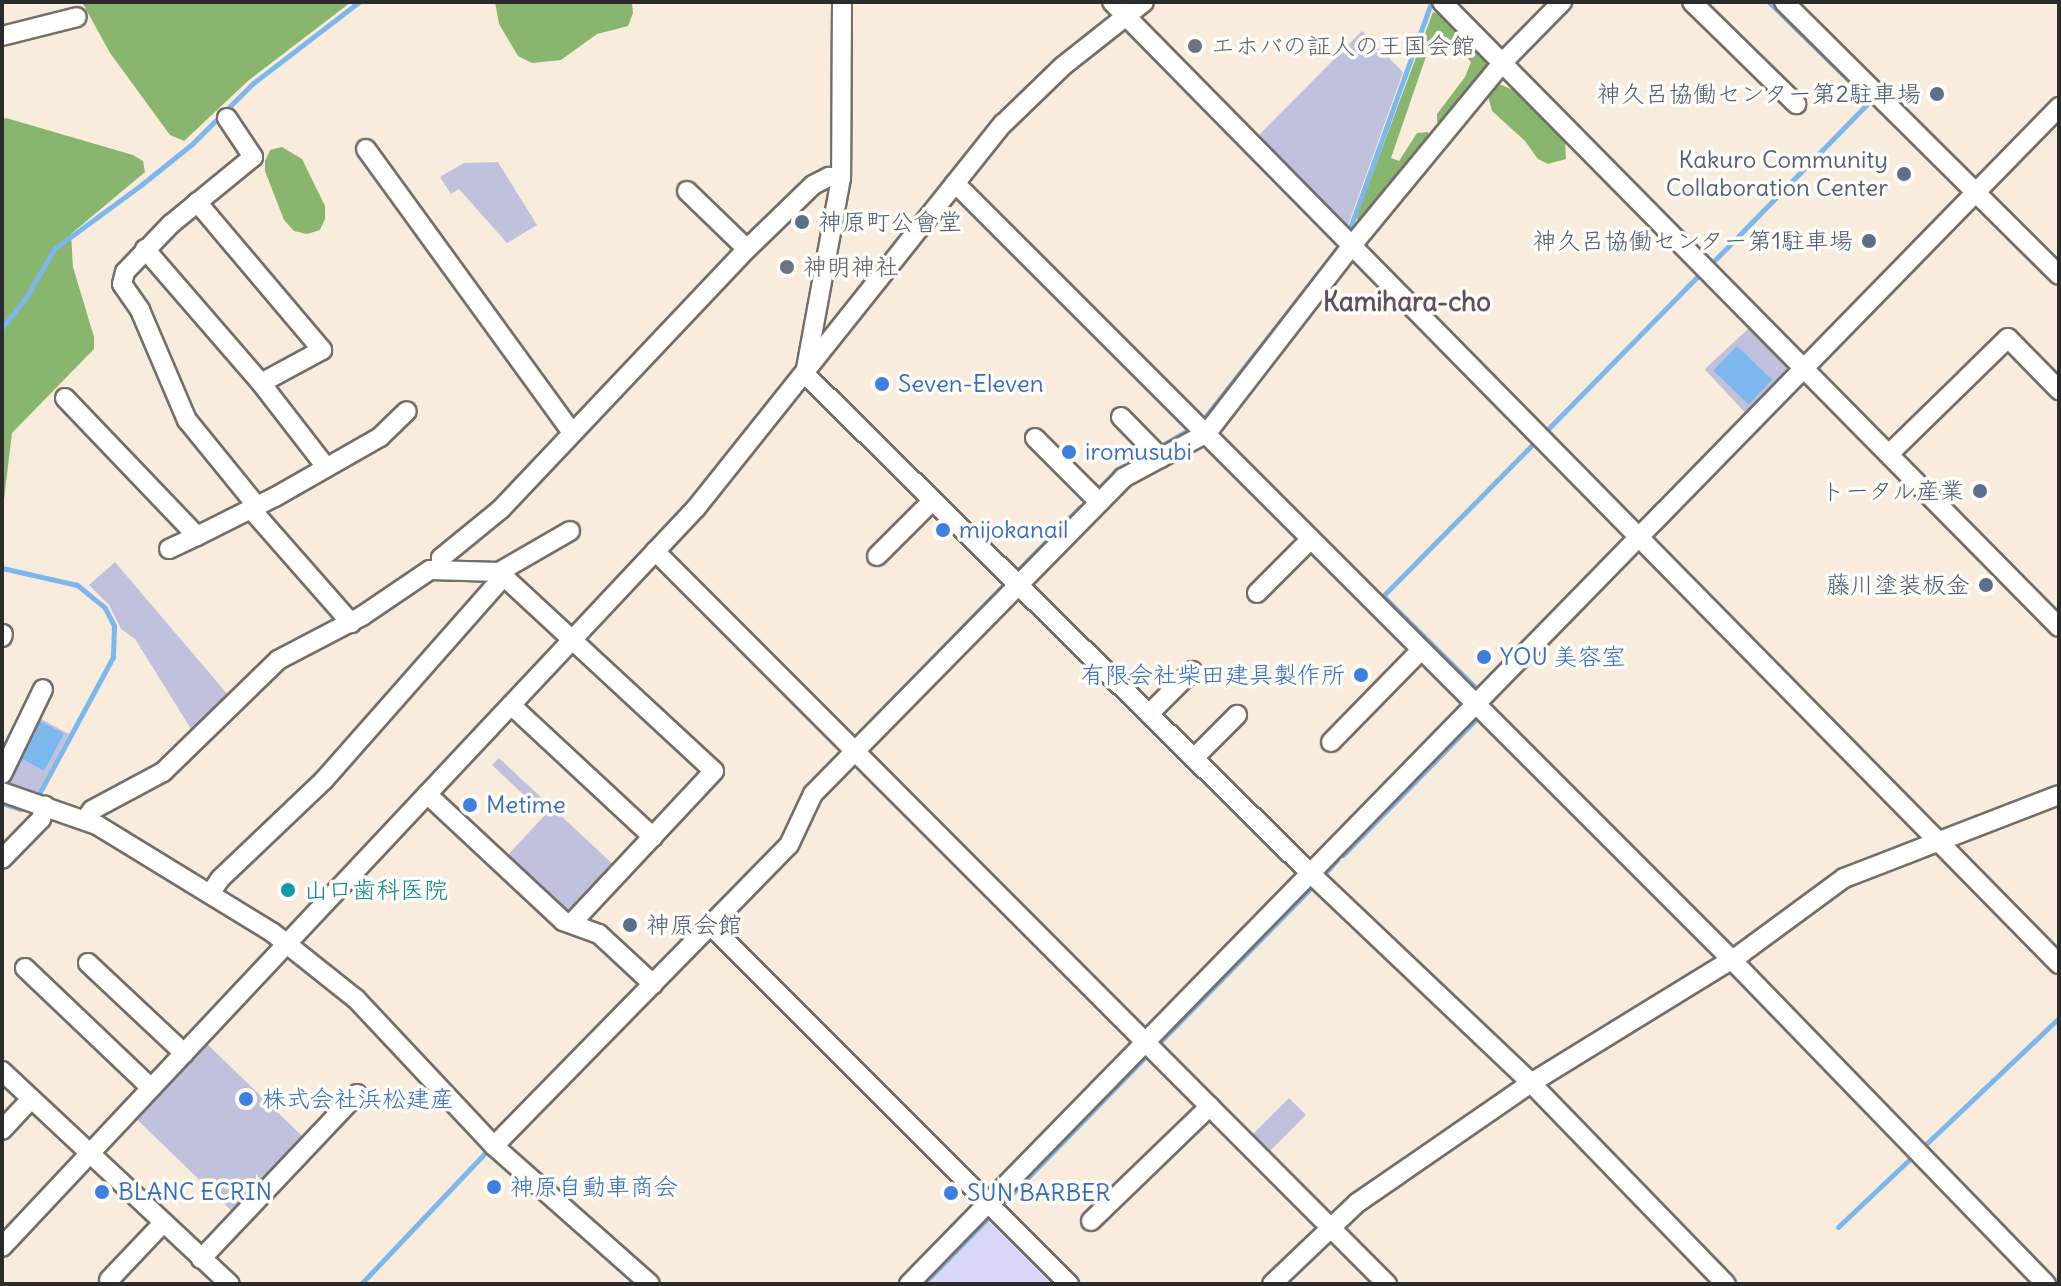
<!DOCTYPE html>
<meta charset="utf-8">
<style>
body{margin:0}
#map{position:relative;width:2061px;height:1286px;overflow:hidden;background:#f9ecdc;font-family:Delius,"Klee One",sans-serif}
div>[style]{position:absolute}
.built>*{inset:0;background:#dad6f7}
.industrial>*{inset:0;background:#c0c2dd;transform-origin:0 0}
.forest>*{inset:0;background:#88b66e}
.water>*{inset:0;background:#7cb7ed;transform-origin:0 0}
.stream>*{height:5px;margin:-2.5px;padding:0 2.5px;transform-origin:2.5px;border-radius:2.5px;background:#7cb7ed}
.roads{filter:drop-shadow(2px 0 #736f69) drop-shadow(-2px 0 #736f69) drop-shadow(0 2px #736f69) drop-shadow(0 -2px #736f69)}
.minor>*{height:18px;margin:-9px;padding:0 9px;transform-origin:9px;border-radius:9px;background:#fff}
.dots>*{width:22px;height:22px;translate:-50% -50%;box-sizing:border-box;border:4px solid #fdfcf7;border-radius:50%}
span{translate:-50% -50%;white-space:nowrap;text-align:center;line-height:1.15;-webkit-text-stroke:7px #fdfcf7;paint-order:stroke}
.worship-label{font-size:24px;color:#5b616d}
.left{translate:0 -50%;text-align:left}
.service-label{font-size:24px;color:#4e5e75}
.right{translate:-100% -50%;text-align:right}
.shop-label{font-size:24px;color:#366cbe}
.culture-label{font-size:24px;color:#0d838f}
.neighbourhood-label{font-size:26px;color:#604f61;font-weight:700}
.frame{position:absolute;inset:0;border:4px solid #2b2b2b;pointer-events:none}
</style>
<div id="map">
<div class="built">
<i style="clip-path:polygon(992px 1218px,1060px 1284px,927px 1284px)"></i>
</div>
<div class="industrial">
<i style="clip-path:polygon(1362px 31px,1403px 72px,1347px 228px,1256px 138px)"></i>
<i style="clip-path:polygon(498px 162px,537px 225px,507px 243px,459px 189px,451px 194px,440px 177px,464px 163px)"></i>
<i style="left:1750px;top:327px;width:59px;height:62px;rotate:47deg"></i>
<i style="clip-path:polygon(115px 562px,229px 696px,193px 732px,135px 639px,121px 629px,109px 605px,89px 585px)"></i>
<i style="left:39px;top:718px;width:34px;height:71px;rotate:28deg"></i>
<i style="clip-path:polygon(499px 758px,616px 867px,569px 916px,506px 857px,545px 815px,492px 765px)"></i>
<i style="left:207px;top:1044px;width:137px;height:103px;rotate:44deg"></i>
<i style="left:1289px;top:1098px;width:24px;height:52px;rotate:45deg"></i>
</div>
<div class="forest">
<i style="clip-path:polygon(82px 2px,351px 2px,249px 80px,184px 141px,170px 135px,110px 53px)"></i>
<i style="clip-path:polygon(495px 2px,632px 2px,633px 13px,628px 26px,597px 34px,561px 60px,532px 63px,518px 56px,499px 24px)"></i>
<i style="clip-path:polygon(1433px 12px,1442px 15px,1484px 58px,1487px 68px,1442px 123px,1437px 122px,1437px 114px,1465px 77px,1471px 62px,1447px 37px,1431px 42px,1391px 158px,1399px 161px,1417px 133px,1428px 132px,1430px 139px,1360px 223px,1356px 218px)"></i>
<i style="clip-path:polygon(1499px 84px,1518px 92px,1565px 139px,1566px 159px,1548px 164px,1538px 159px,1525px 141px,1492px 111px,1488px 96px,1491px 86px)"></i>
<i style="clip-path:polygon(6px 118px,133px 155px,143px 161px,145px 172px,71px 234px,73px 267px,94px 337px,94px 349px,12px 433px,2px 516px,2px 119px)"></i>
<i style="clip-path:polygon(282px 147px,302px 159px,325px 206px,325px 219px,320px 230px,307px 234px,294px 231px,284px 220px,265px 171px,265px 161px,270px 150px)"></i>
</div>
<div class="water">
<i style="left:1737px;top:346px;width:49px;height:34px;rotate:44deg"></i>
<i style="left:40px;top:721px;width:27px;height:42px;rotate:28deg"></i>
</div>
<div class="stream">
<i style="left:1350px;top:228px;width:236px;rotate:-70.2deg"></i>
<i style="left:1712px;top:263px;width:226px;rotate:-45.7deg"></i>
<i style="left:1870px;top:101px;width:141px;rotate:-135.6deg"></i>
<i style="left:2px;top:328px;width:41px;rotate:-52deg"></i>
<i style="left:27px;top:296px;width:54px;rotate:-60.1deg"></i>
<i style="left:54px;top:249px;width:108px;rotate:-36.3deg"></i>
<i style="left:141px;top:185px;width:65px;rotate:-38.8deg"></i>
<i style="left:192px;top:144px;width:85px;rotate:-45deg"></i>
<i style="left:252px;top:84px;width:135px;rotate:-37.5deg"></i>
<i style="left:1205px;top:417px;width:219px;rotate:-51.9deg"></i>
<i style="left:1547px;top:430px;width:217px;rotate:-45.6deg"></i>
<i style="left:1159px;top:447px;width:34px;rotate:-30deg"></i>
<i style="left:1096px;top:491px;width:29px;rotate:-46deg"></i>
<i style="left:1116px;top:470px;width:30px;rotate:-28deg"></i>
<i style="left:2px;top:568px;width:77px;rotate:12.8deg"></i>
<i style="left:77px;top:585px;width:36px;rotate:39deg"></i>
<i style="left:105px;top:608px;width:20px;rotate:63deg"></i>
<i style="left:114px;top:626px;width:31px;rotate:92deg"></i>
<i style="left:113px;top:657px;width:156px;rotate:118.4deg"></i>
<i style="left:1018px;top:570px;width:88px;rotate:-45.5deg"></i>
<i style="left:1476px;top:688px;width:131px;rotate:-135.3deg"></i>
<i style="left:1383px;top:596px;width:218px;rotate:-45.4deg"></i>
<i style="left:856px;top:737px;width:214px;rotate:-45.9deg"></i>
<i style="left:2px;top:803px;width:19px;rotate:18deg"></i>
<i style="left:20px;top:809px;width:5px;rotate:-22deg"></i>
<i style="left:1343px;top:855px;width:190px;rotate:-45.6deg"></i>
<i style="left:1327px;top:871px;width:15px;rotate:-48deg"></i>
<i style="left:1160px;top:1042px;width:213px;rotate:-45.6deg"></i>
<i style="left:1925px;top:1145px;width:185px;rotate:-43.5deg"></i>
<i style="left:1004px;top:1202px;width:201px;rotate:-45.8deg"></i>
<i style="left:1838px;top:1227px;width:100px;rotate:-43.4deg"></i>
<i style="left:361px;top:1284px;width:179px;rotate:-46.6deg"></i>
<i style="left:923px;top:1284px;width:95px;rotate:-45.4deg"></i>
</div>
<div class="roads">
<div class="minor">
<i style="left:842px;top:2px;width:176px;rotate:90.3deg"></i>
<i style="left:841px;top:178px;width:199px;rotate:100.4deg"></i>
<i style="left:805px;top:374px;width:710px;rotate:44.66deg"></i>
<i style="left:1310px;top:873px;width:305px;rotate:43.5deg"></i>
<i style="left:1531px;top:1083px;width:280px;rotate:45.9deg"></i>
<i style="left:1112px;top:2px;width:1350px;rotate:45.45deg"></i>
<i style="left:1442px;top:2px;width:878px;rotate:45.37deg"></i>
<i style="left:1692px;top:2px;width:146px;rotate:44.4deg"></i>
<i style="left:1784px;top:2px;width:387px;rotate:44.8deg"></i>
<i style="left:2px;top:36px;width:77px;rotate:-14.2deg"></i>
<i style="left:227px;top:118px;width:47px;rotate:56.3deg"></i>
<i style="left:253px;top:157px;width:106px;rotate:140.7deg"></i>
<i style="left:171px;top:224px;width:66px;rotate:133.8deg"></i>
<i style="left:125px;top:272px;width:12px;rotate:104deg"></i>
<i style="left:122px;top:284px;width:32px;rotate:55deg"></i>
<i style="left:140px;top:310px;width:120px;rotate:66.9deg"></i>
<i style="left:187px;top:420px;width:111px;rotate:50.9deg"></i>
<i style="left:366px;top:149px;width:351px;rotate:54deg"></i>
<i style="left:955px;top:183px;width:1097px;rotate:45deg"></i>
<i style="left:1731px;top:959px;width:453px;rotate:45.9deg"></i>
<i style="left:687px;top:191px;width:83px;rotate:44deg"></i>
<i style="left:197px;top:202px;width:194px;rotate:49.8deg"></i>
<i style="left:322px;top:350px;width:69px;rotate:151.6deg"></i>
<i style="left:145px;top:249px;width:177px;rotate:49.1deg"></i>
<i style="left:261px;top:383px;width:106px;rotate:52.3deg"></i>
<i style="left:65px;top:398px;width:191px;rotate:46.3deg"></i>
<i style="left:197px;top:536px;width:87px;rotate:-26.6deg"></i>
<i style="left:275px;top:497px;width:121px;rotate:-29.7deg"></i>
<i style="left:380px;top:437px;width:37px;rotate:-44deg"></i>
<i style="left:1121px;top:417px;width:57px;rotate:45.7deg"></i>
<i style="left:1035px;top:438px;width:91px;rotate:45deg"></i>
<i style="left:1889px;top:454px;width:166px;rotate:-44.3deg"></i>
<i style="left:2008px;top:338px;width:73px;rotate:45.6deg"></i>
<i style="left:251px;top:509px;width:152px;rotate:48.7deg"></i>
<i style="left:169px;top:549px;width:31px;rotate:-25deg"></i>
<i style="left:655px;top:551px;width:1036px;rotate:45.04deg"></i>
<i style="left:877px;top:556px;width:79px;rotate:-45deg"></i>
<i style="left:441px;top:570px;width:12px;rotate:-90deg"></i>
<i style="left:441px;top:558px;width:77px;rotate:-39.2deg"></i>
<i style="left:501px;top:509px;width:358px;rotate:-46.6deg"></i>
<i style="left:747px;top:249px;width:92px;rotate:-44.1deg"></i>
<i style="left:813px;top:185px;width:18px;rotate:-27deg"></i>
<i style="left:829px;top:177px;width:12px;rotate:5deg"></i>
<i style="left:499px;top:572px;width:82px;rotate:-30deg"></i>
<i style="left:1257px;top:593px;width:75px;rotate:-45deg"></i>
<i style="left:2px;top:637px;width:3px;rotate:-72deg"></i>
<i style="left:511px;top:705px;width:194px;rotate:42.9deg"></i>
<i style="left:1149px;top:714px;width:61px;rotate:-45deg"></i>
<i style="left:1331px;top:742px;width:129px;rotate:-45.6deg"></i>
<i style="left:1194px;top:758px;width:61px;rotate:-45deg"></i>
<i style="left:2px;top:774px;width:94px;rotate:-64.2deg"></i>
<i style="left:2px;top:792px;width:101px;rotate:19.2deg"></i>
<i style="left:97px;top:825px;width:206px;rotate:31.5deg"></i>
<i style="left:273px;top:933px;width:106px;rotate:38.5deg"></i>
<i style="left:356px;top:999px;width:202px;rotate:46.8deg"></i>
<i style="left:494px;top:1146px;width:208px;rotate:41.5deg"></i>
<i style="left:427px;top:794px;width:186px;rotate:43deg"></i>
<i style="left:563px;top:921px;width:38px;rotate:20deg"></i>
<i style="left:599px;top:934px;width:74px;rotate:42.8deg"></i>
<i style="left:85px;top:820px;width:12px;rotate:-55deg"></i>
<i style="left:92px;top:810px;width:81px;rotate:-28.2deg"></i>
<i style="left:163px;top:772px;width:161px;rotate:-44.2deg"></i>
<i style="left:278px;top:660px;width:95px;rotate:-27.6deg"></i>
<i style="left:362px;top:616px;width:82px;rotate:-34.1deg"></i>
<i style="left:430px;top:570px;width:69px;rotate:1.7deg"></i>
<i style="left:499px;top:572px;width:293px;rotate:42.8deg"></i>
<i style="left:714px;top:771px;width:209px;rotate:133.1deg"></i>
<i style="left:2px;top:859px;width:56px;rotate:-45.7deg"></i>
<i style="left:41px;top:819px;width:14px;rotate:-73deg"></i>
<i style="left:210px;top:894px;width:18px;rotate:-56deg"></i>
<i style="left:220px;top:879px;width:144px;rotate:-43.6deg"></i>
<i style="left:324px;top:780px;width:272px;rotate:-48.6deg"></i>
<i style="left:710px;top:925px;width:508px;rotate:45deg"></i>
<i style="left:88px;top:963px;width:132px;rotate:43.2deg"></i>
<i style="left:25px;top:968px;width:174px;rotate:43.6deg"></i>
<i style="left:2px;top:1071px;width:312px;rotate:43.1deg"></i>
<i style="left:2px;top:1130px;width:42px;rotate:-46.9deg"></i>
<i style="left:494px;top:1146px;width:421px;rotate:-45.6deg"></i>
<i style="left:789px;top:845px;width:56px;rotate:-64.8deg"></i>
<i style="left:813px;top:794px;width:443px;rotate:-45.5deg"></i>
<i style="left:1123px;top:478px;width:95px;rotate:-28.2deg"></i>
<i style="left:1207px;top:433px;width:239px;rotate:-52.3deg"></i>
<i style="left:1353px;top:244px;width:234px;rotate:-50.5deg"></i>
<i style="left:1502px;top:63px;width:86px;rotate:-45.5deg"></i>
<i style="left:1091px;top:1221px;width:165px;rotate:-44deg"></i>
<i style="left:2px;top:1247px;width:1014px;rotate:-46.8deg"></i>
<i style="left:696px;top:508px;width:492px;rotate:-51.4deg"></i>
<i style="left:1003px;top:124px;width:83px;rotate:-44deg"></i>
<i style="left:1063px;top:66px;width:103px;rotate:-38.3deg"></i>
<i style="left:201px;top:1259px;width:227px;rotate:-46.6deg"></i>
<i style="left:109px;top:1280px;width:79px;rotate:-46.5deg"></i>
<i style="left:909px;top:1284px;width:1646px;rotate:-45.66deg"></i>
<i style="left:1272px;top:1284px;width:117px;rotate:-43.6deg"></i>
<i style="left:1357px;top:1203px;width:211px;rotate:-34.6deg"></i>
<i style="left:1531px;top:1083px;width:248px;rotate:-31.6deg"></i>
<i style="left:1742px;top:953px;width:127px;rotate:-36.3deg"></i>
<i style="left:1844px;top:878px;width:230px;rotate:-21.1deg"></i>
</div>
</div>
<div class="dots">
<i style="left:1195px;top:46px;background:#6b7280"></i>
<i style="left:1937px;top:94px;background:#5c6f8a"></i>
<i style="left:1904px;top:174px;background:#5c6f8a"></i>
<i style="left:802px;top:222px;background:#5c6f8a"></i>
<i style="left:1869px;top:241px;background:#5c6f8a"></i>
<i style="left:787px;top:267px;background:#6b7280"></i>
<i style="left:882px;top:384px;background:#3f7fe0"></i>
<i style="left:1069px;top:452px;background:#3f7fe0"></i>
<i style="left:1980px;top:491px;background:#5c6f8a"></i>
<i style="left:943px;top:530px;background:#3f7fe0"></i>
<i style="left:1986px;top:585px;background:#5c6f8a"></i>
<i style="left:1484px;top:657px;background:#3f7fe0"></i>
<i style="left:1361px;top:675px;background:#3f7fe0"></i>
<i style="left:470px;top:805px;background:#3f7fe0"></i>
<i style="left:288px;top:890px;background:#0f9aa8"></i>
<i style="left:630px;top:925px;background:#5c6f8a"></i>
<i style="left:246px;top:1099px;background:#3f7fe0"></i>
<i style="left:494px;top:1187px;background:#3f7fe0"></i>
<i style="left:102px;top:1192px;background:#3f7fe0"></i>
<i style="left:951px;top:1193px;background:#3f7fe0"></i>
</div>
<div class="worship-label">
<span class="left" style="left:1211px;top:46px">エホバの証人の王国会館</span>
<span class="left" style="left:803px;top:267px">神明神社</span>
</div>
<div class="service-label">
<span class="right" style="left:1921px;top:94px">神久呂協働センター第2駐車場</span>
<span class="right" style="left:1888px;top:174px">Kakuro Community<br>Collaboration Center</span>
<span class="left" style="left:818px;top:222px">神原町公會堂</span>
<span class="right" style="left:1853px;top:241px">神久呂協働センター第1駐車場</span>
<span class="right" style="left:1964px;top:491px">トータル産業</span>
<span class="right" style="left:1970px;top:585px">藤川塗装板金</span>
<span class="left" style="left:646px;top:925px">神原会館</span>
</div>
<div class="shop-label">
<span class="left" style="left:898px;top:384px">Seven-Eleven</span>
<span class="left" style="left:1085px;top:452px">iromusubi</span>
<span class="left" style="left:959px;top:530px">mijokanail</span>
<span class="left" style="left:1500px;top:657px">YOU 美容室</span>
<span class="right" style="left:1345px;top:675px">有限会社柴田建具製作所</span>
<span class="left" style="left:486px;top:805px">Metime</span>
<span class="left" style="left:262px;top:1099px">株式会社浜松建産</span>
<span class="left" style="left:510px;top:1187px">神原自動車商会</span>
<span class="left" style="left:118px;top:1192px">BLANC ECRIN</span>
<span class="left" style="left:967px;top:1193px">SUN BARBER</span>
</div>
<div class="culture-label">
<span class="left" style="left:304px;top:890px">山口歯科医院</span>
</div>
<div class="neighbourhood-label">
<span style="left:1407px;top:302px">Kamihara-cho</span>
</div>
<div class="frame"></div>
</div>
